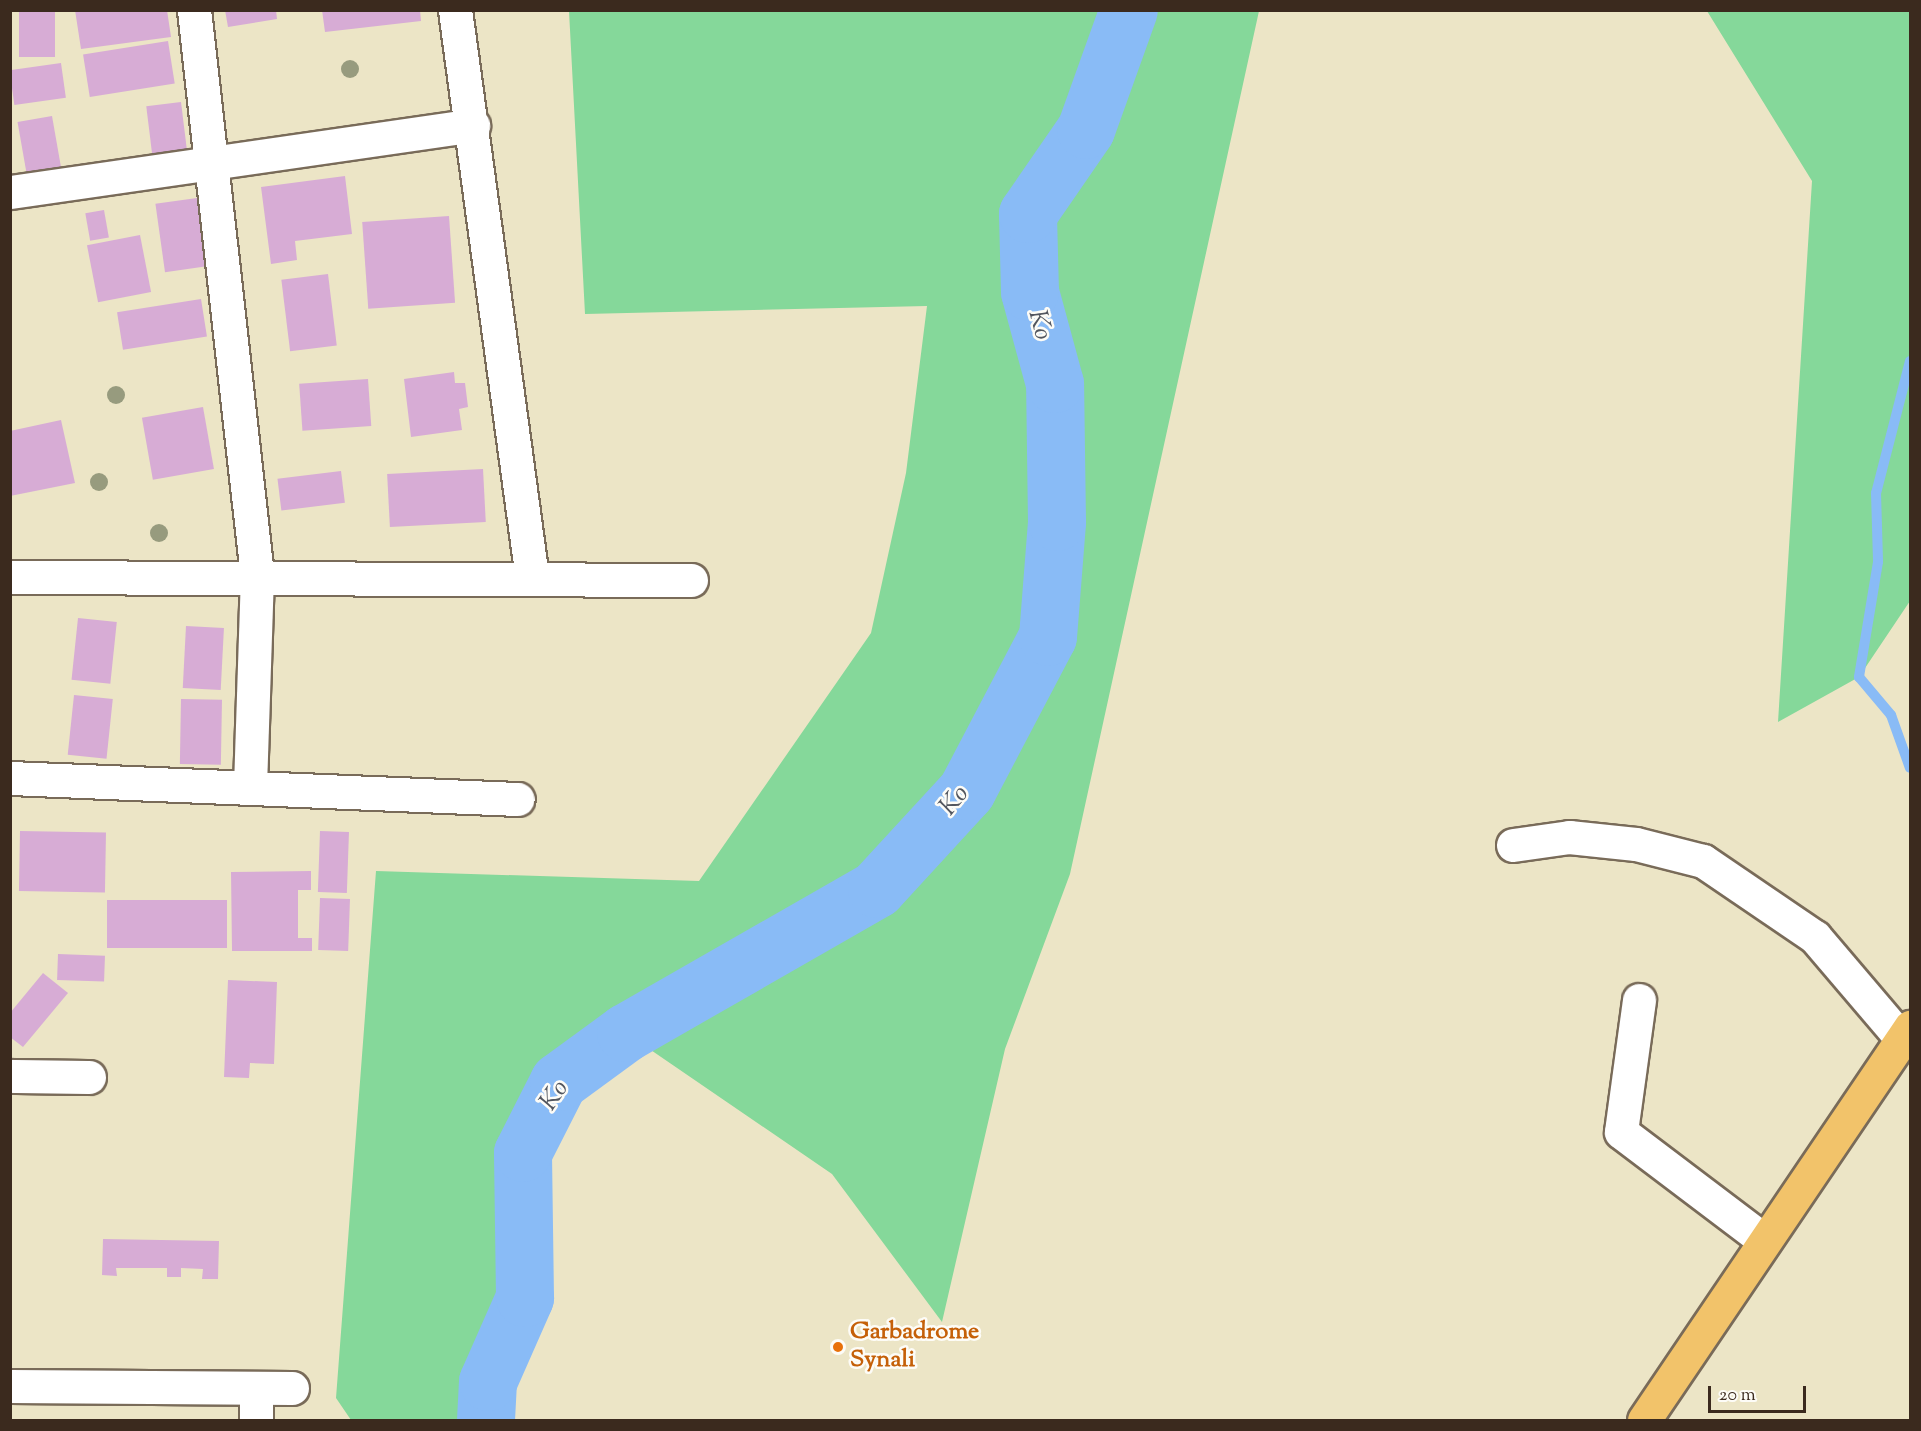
<!DOCTYPE html>
<style>
body{margin:0}
#map{position:relative;width:1921px;height:1431px;overflow:hidden;background:#ece5c6;font-family:"Sorts Mill Goudy",serif}
div>[style]{position:absolute}
.green>*{inset:0;background:#85d89a}
.stream>*{height:10px;margin:-5px;padding:0 5px;transform-origin:5px;border-radius:5px;background:#89bbf6}
.river>*{height:58px;margin:-29px;padding:0 29px;transform-origin:29px;border-radius:29px;background:#89bbf6}
.building>*{inset:0;background:#d7acd5;transform-origin:0 0}
.roads{filter:drop-shadow(2px 0 #796b59) drop-shadow(-2px 0 #796b59) drop-shadow(0 2px #796b59) drop-shadow(0 -2px #796b59)}
.minor>*{height:33px;margin:-16.5px;padding:0 16.5px;transform-origin:16.5px;border-radius:16.5px;background:#fff}
.major>*{height:33px;margin:-16.5px;padding:0 16.5px;transform-origin:16.5px;border-radius:16.5px;background:#f2c36a}
.trees>*{width:18px;height:18px;margin:-9px;border-radius:50%;background:#979b7e}
.dots>*{width:16px;height:16px;translate:-50% -50%;box-sizing:border-box;border:3px solid #fdfcf7;border-radius:50%}
span{translate:-50% -50%;white-space:nowrap;text-align:center;line-height:1.15;-webkit-text-stroke:5px #fdfcf7;paint-order:stroke}
.food-label{font-size:24px;color:#c56008;font-weight:700}
.left{translate:0 -50%;text-align:left}
.water-label{font-size:26px;color:#52565f;font-style:italic}
.frame{position:absolute;inset:0;border:12px solid #3b2a1e;pointer-events:none}
.scale{position:absolute;left:1708px;top:1386px;width:98px;height:27px;box-sizing:border-box;border:3px solid #3b2a1e;border-top:0;padding-left:8px;font-size:18px;line-height:21px;white-space:nowrap;color:#3b2a1e;-webkit-text-stroke:4px #fdfcf7;paint-order:stroke}
</style>
<div id="map">
<div class="green">
<i style="clip-path:polygon(569px 11px,1259px 11px,1070px 874px,1005px 1049px,942px 1322px,832px 1174px,626px 1033px,559px 1082px,523px 1152px,525px 1298px,488px 1382px,486px 1420px,351px 1420px,336px 1398px,376px 871px,699px 881px,871px 633px,906px 473px,927px 306px,585px 314px)"></i>
<i style="clip-path:polygon(1707px 11px,1910px 11px,1910px 601px,1859px 677px,1778px 722px,1812px 181px)"></i>
</div>
<div class="stream">
<i style="left:1910px;top:361px;width:136px;rotate:104.4deg"></i>
<i style="left:1876px;top:493px;width:69px;rotate:88.3deg"></i>
<i style="left:1878px;top:562px;width:117px;rotate:99.4deg"></i>
<i style="left:1859px;top:677px;width:50px;rotate:49.9deg"></i>
<i style="left:1891px;top:715px;width:56px;rotate:70.3deg"></i>
</div>
<div class="river">
<i style="left:486px;top:1420px;width:38px;rotate:-87deg"></i>
<i style="left:488px;top:1382px;width:92px;rotate:-66.2deg"></i>
<i style="left:525px;top:1298px;width:145px;rotate:-90.8deg"></i>
<i style="left:523px;top:1153px;width:80px;rotate:-63.1deg"></i>
<i style="left:559px;top:1082px;width:83px;rotate:-36.2deg"></i>
<i style="left:626px;top:1033px;width:289px;rotate:-29.8deg"></i>
<i style="left:877px;top:889px;width:133px;rotate:-47.4deg"></i>
<i style="left:967px;top:791px;width:174px;rotate:-62.3deg"></i>
<i style="left:1048px;top:637px;width:115px;rotate:-85.5deg"></i>
<i style="left:1057px;top:522px;width:138px;rotate:-90.8deg"></i>
<i style="left:1055px;top:384px;width:95px;rotate:-105.2deg"></i>
<i style="left:1030px;top:292px;width:78px;rotate:-91.5deg"></i>
<i style="left:1028px;top:214px;width:102px;rotate:-55.4deg"></i>
<i style="left:1086px;top:130px;width:127px;rotate:-70.3deg"></i>
</div>
<div class="building">
<i style="left:19px;top:10px;width:36px;height:47px"></i>
<i style="clip-path:polygon(75px 10px,167px 10px,171px 37px,81px 49px)"></i>
<i style="clip-path:polygon(225px 10px,276px 10px,277px 19px,228px 27px)"></i>
<i style="clip-path:polygon(322px 10px,420px 10px,421px 21px,325px 32px)"></i>
<i style="left:168px;top:41px;width:43px;height:86px;rotate:81deg"></i>
<i style="left:61px;top:63px;width:35px;height:52px;rotate:82deg"></i>
<i style="left:181px;top:102px;width:55px;height:35px;rotate:83deg"></i>
<i style="left:52px;top:116px;width:57px;height:35px;rotate:80deg"></i>
<i style="clip-path:polygon(345px 176px,352px 234px,295px 241px,297px 260px,271px 264px,261px 187px)"></i>
<i style="left:197px;top:198px;width:69px;height:42px;rotate:82deg"></i>
<i style="left:104px;top:210px;width:28px;height:19px;rotate:80deg"></i>
<i style="left:449px;top:216px;width:87px;height:87px;rotate:86deg"></i>
<i style="left:140px;top:235px;width:58px;height:54px;rotate:79deg"></i>
<i style="left:328px;top:274px;width:72px;height:47px;rotate:83deg"></i>
<i style="left:201px;top:299px;width:38px;height:85px;rotate:81deg"></i>
<i style="clip-path:polygon(454px 372px,455px 383px,465px 383px,468px 407px,459px 409px,462px 430px,411px 437px,404px 379px)"></i>
<i style="left:368px;top:379px;width:47px;height:69px;rotate:86deg"></i>
<i style="left:203px;top:407px;width:63px;height:62px;rotate:80deg"></i>
<i style="clip-path:polygon(61px 420px,75px 483px,10px 496px,10px 431px)"></i>
<i style="left:483px;top:469px;width:53px;height:96px;rotate:87deg"></i>
<i style="left:341px;top:471px;width:32px;height:64px;rotate:83deg"></i>
<i style="left:78px;top:618px;width:39px;height:62px;rotate:6deg"></i>
<i style="left:186px;top:626px;width:38px;height:62px;rotate:3deg"></i>
<i style="left:74px;top:695px;width:39px;height:60px;rotate:6deg"></i>
<i style="left:181px;top:699px;width:41px;height:65px;rotate:1deg"></i>
<i style="left:20px;top:831px;width:86px;height:60px;rotate:1deg"></i>
<i style="left:320px;top:831px;width:29px;height:61px;rotate:2deg"></i>
<i style="clip-path:polygon(311px 871px,311px 890px,298px 890px,298px 938px,312px 938px,312px 951px,232px 951px,231px 872px)"></i>
<i style="left:320px;top:898px;width:30px;height:52px;rotate:2deg"></i>
<i style="left:107px;top:900px;width:120px;height:48px"></i>
<i style="left:58px;top:954px;width:47px;height:26px;rotate:2deg"></i>
<i style="clip-path:polygon(43px 973px,68px 993px,23px 1047px,10px 1037px,10px 1013px)"></i>
<i style="clip-path:polygon(228px 980px,277px 982px,274px 1064px,250px 1063px,249px 1078px,224px 1077px)"></i>
<i style="clip-path:polygon(103px 1239px,219px 1241px,218px 1279px,202px 1279px,203px 1269px,181px 1268px,181px 1277px,167px 1277px,167px 1268px,116px 1268px,117px 1276px,102px 1275px)"></i>
</div>
<div class="roads">
<div class="minor">
<i style="left:194px;top:10px;width:569px;rotate:83.64deg"></i>
<i style="left:257px;top:575px;width:213px;rotate:91.9deg"></i>
<i style="left:455px;top:10px;width:573px;rotate:82.28deg"></i>
<i style="left:10px;top:192px;width:468px;rotate:-8.2deg"></i>
<i style="left:10px;top:577px;width:681px;rotate:0.25deg"></i>
<i style="left:10px;top:778px;width:508px;rotate:2.37deg"></i>
<i style="left:1513px;top:845px;width:57px;rotate:-8.1deg"></i>
<i style="left:1569px;top:837px;width:67px;rotate:6deg"></i>
<i style="left:1636px;top:844px;width:69px;rotate:14.2deg"></i>
<i style="left:1703px;top:861px;width:135px;rotate:34.2deg"></i>
<i style="left:1815px;top:937px;width:133px;rotate:49.6deg"></i>
<i style="left:1639px;top:1000px;width:133px;rotate:97.8deg"></i>
<i style="left:1621px;top:1132px;width:179px;rotate:37.1deg"></i>
<i style="left:10px;top:1076px;width:79px;rotate:0.7deg"></i>
<i style="left:10px;top:1386px;width:282px;rotate:0.4deg"></i>
<i style="left:256px;top:1388px;width:32px;rotate:90deg"></i>
</div>
<div class="major">
<i style="left:1644px;top:1420px;width:475px;rotate:-55.9deg"></i>
</div>
</div>
<div class="trees">
<i style="left:350px;top:69px"></i>
<i style="left:116px;top:395px"></i>
<i style="left:99px;top:482px"></i>
<i style="left:159px;top:533px"></i>
</div>
<div class="dots">
<i style="left:838px;top:1347px;background:#e8710a"></i>
</div>
<div class="food-label">
<span class="left" style="left:850px;top:1347px">Garbadrome<br>Synali</span>
</div>
<div class="water-label">
<span style="left:1039px;top:325px;rotate:75deg">Ko</span>
<span style="left:955px;top:801px;rotate:-51deg">Ko</span>
<span style="left:555px;top:1096px;rotate:-56deg">Ko</span>
</div>
<div class="frame"></div>
<div class="scale">20 m</div>
</div>
